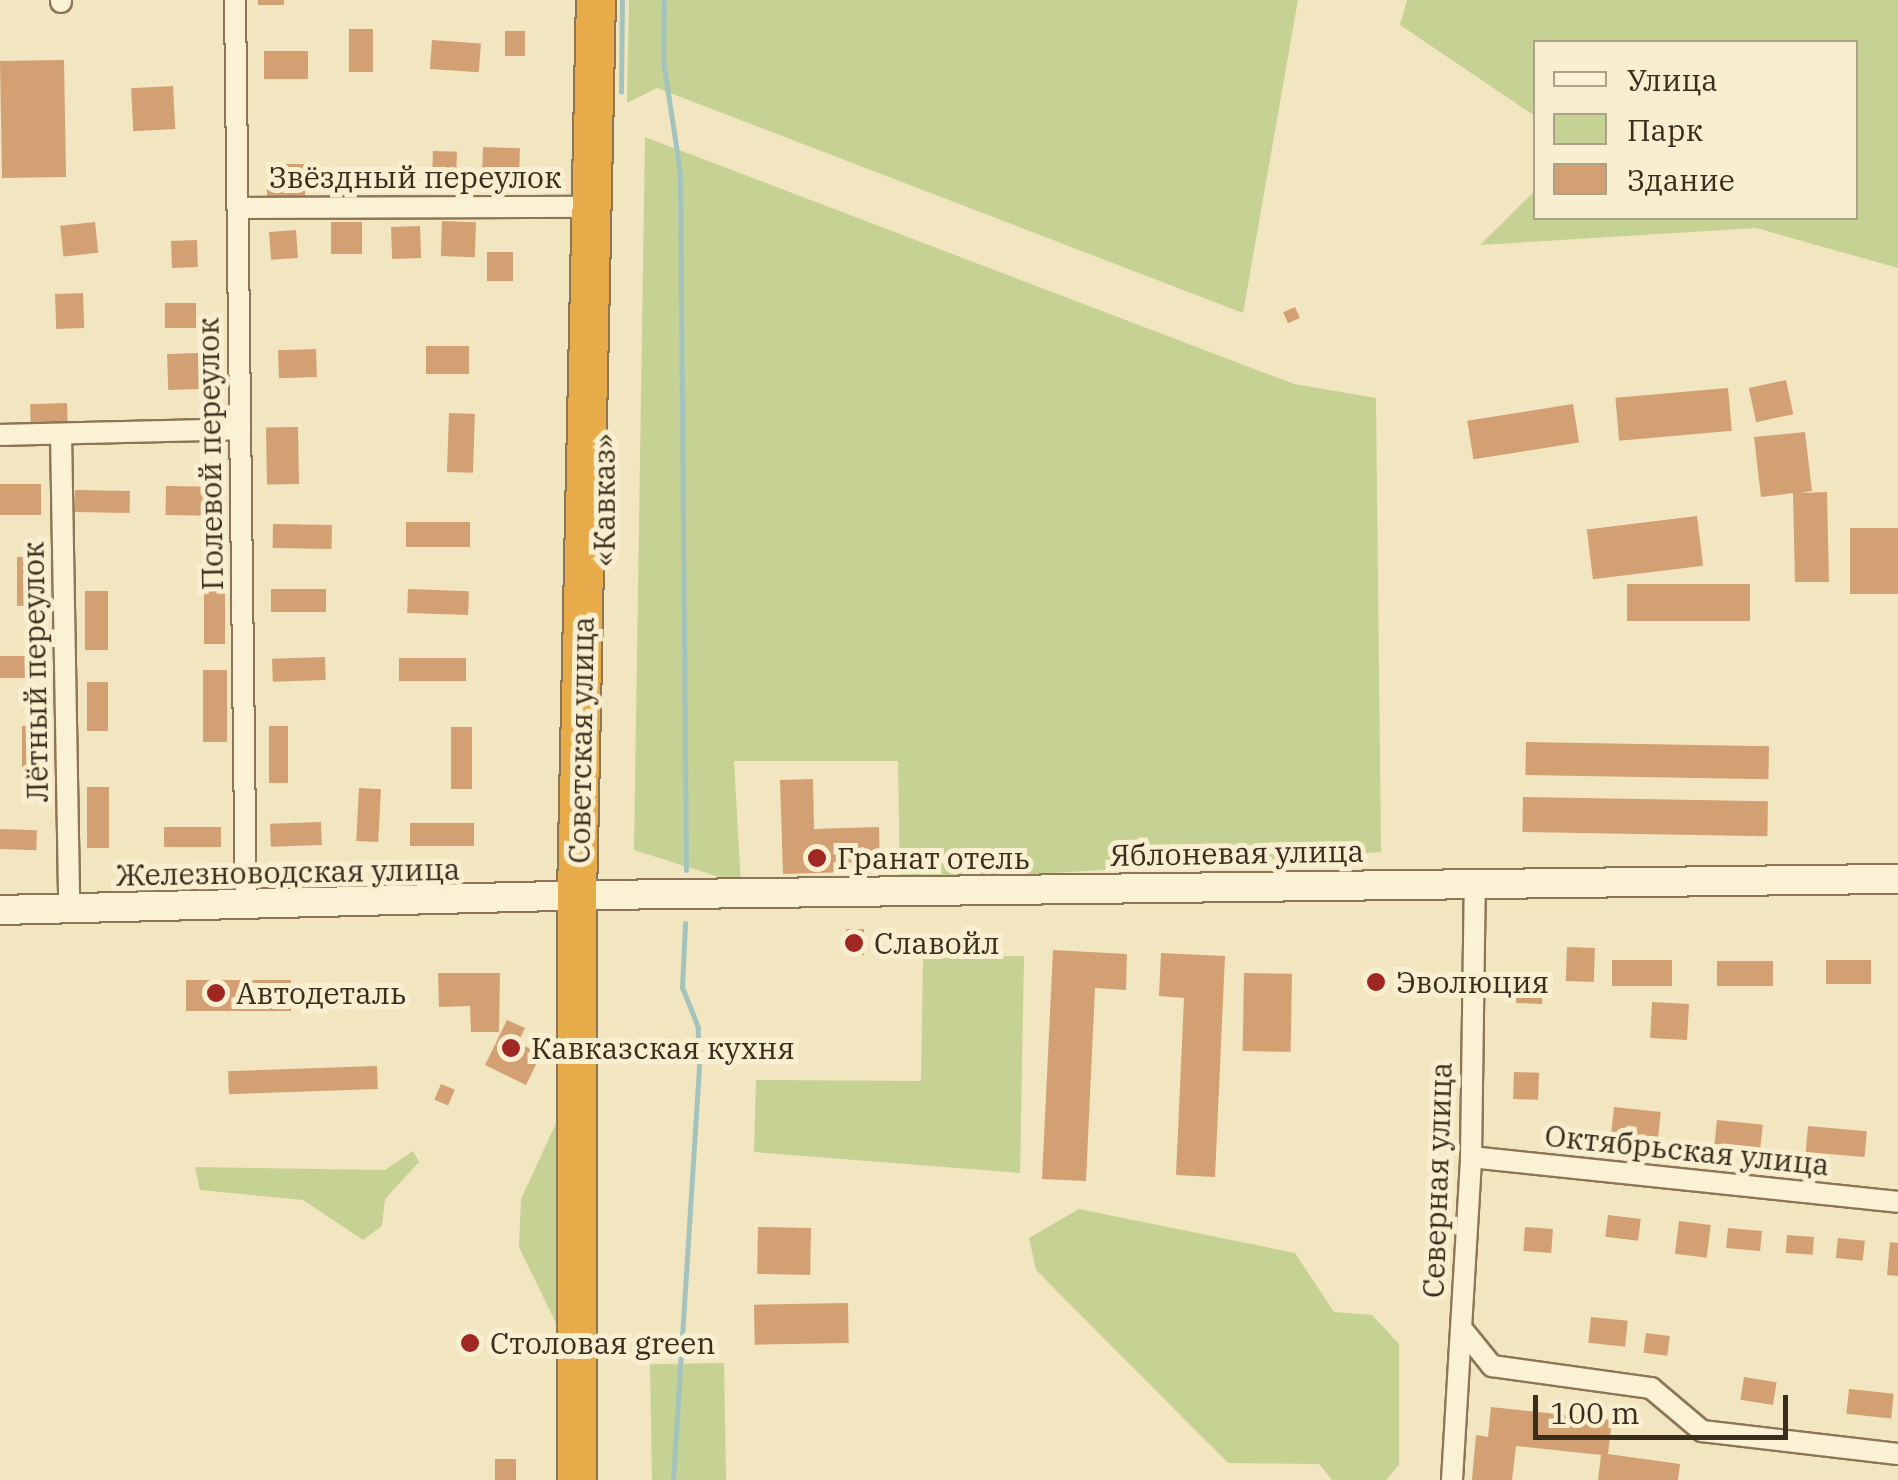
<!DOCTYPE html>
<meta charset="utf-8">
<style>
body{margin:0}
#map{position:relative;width:1898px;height:1480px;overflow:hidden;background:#f2e6c1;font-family:"IBM Plex Serif",serif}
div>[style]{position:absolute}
.green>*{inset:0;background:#c6d194;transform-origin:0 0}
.stream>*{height:5px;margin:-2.5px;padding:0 2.5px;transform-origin:2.5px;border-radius:2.5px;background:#a4c3bc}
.building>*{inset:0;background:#d3a073;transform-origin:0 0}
.roads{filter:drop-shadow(2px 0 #8d7657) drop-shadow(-2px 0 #8d7657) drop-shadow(0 2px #8d7657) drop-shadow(0 -2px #8d7657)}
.street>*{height:20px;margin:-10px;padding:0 10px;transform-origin:10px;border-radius:10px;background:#fbf2d5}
.secondary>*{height:28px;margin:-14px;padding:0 14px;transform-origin:14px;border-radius:14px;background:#fbf2d5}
.highway>*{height:38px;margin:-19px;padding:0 19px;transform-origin:19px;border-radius:19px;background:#e8ab4a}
.dots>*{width:28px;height:28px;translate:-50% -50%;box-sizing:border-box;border:5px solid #f8efd1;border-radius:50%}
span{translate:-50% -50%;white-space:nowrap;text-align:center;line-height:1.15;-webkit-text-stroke:10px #f8efd1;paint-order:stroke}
.street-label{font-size:30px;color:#3b2d1c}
.poi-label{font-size:30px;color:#3b2d1c}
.left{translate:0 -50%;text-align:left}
.legend{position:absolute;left:1533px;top:40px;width:325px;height:180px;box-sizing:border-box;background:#f8efd1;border:2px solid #aca189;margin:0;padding:12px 18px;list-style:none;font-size:30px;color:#3b2d1c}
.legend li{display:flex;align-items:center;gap:20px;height:50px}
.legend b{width:50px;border:2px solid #aca189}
.scale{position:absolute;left:1533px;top:1395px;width:255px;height:45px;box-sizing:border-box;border:5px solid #3b2d1c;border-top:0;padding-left:12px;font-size:30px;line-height:35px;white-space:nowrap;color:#3b2d1c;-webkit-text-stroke:8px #f8efd1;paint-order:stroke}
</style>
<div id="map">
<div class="green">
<i style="clip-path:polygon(629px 0,1298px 0,1243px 313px,657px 88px,627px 103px)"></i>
<i style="clip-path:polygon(1407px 0,1898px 0,1898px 268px,1756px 228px,1480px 245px,1535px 191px,1536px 218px,1856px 218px,1856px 42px,1536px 42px,1535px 116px,1400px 25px)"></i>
<i style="clip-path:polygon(645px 137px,1294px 384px,1376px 398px,1381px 852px,900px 883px,898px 761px,734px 761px,741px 884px,634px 850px)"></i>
<i style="clip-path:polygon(1024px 956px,1020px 1173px,754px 1152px,756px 1080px,921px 1081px,923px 958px)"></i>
<i style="clip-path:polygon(565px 1104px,565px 1342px,519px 1247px,521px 1199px)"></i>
<i style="clip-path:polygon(413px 1151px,419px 1162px,385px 1199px,382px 1226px,363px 1240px,303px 1200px,200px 1190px,195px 1167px,385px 1170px)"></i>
<i style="clip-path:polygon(1079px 1209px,1295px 1253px,1334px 1312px,1372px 1315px,1399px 1344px,1399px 1465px,1386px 1480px,1332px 1480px,1319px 1464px,1228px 1463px,1036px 1270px,1029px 1238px)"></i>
<i style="left:724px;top:1363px;width:117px;height:74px;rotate:89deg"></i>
</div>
<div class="stream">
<i style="left:664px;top:0;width:60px;rotate:91deg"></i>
<i style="left:663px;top:60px;width:114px;rotate:81.4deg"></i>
<i style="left:680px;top:173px;width:697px;rotate:89.51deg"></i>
<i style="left:621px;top:92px;width:92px;rotate:-89.4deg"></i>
<i style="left:673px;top:1480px;width:416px;rotate:-86.4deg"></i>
<i style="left:699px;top:1065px;width:38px;rotate:-92deg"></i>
<i style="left:698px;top:1027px;width:43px;rotate:-111.8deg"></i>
<i style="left:682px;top:987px;width:64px;rotate:-87.3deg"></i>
</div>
<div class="building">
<i style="left:258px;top:0;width:26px;height:5px"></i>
<i style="left:349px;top:29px;width:24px;height:43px"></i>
<i style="left:505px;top:31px;width:20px;height:25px"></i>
<i style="left:432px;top:40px;width:49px;height:29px;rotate:4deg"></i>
<i style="left:264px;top:51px;width:44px;height:28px"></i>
<i style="left:64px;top:60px;width:117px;height:64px;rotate:89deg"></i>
<i style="left:173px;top:86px;width:43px;height:42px;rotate:87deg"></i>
<i style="left:483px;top:147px;width:37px;height:30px;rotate:2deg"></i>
<i style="left:433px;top:151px;width:24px;height:30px;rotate:2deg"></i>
<i style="left:267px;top:164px;width:38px;height:32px"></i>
<i style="left:339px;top:169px;width:39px;height:22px"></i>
<i style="left:442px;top:221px;width:34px;height:35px;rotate:2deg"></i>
<i style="left:95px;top:222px;width:31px;height:35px;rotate:84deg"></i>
<i style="left:331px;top:222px;width:31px;height:32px"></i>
<i style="left:420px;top:226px;width:32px;height:29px;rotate:88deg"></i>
<i style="left:296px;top:230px;width:28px;height:27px;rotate:86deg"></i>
<i style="left:197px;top:240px;width:27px;height:26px;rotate:88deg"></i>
<i style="left:487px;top:252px;width:26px;height:29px"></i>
<i style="left:83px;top:293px;width:35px;height:28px;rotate:88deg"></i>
<i style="left:165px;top:303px;width:31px;height:25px"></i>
<i style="left:1295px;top:307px;width:12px;height:13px;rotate:66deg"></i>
<i style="left:426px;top:346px;width:43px;height:28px"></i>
<i style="left:316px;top:349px;width:28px;height:38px;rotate:88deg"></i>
<i style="left:199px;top:353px;width:36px;height:32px;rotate:88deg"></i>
<i style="left:1786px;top:380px;width:35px;height:38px;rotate:78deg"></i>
<i style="left:1728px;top:388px;width:43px;height:113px;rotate:85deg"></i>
<i style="left:67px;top:403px;width:23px;height:37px;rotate:88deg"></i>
<i style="left:1573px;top:404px;width:39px;height:107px;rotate:81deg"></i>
<i style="left:449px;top:413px;width:26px;height:59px;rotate:2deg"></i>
<i style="left:298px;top:427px;width:57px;height:32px;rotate:89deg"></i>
<i style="clip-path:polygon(1805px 432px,1812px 491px,1800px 493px,1827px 492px,1829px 582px,1795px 582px,1793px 493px,1761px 497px,1754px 437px)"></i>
<i style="left:41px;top:484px;width:31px;height:41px;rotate:90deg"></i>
<i style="left:166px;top:486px;width:58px;height:29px;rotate:1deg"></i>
<i style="left:75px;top:490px;width:55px;height:22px;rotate:1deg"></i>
<i style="left:1697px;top:516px;width:50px;height:111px;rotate:83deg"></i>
<i style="left:406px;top:522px;width:64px;height:25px"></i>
<i style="left:273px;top:524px;width:59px;height:24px;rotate:1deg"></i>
<i style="left:1898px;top:528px;width:66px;height:48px;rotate:90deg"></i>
<i style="left:17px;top:557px;width:26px;height:49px"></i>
<i style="left:1627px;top:584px;width:123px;height:37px"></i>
<i style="left:204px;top:586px;width:21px;height:58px"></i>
<i style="left:326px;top:589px;width:23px;height:55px;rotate:90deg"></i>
<i style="left:408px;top:589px;width:61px;height:24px;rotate:2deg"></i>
<i style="left:85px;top:591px;width:23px;height:59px"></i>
<i style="left:0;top:656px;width:35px;height:22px"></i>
<i style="left:325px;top:657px;width:23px;height:53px;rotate:88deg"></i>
<i style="left:399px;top:658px;width:67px;height:23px"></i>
<i style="left:203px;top:670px;width:24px;height:72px"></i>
<i style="left:87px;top:682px;width:21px;height:49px"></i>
<i style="left:22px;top:726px;width:20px;height:56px"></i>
<i style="left:269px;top:726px;width:19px;height:57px"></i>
<i style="left:451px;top:727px;width:21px;height:62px"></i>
<i style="left:1526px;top:742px;width:243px;height:33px;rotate:1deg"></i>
<i style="clip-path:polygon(813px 779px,814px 829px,879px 827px,880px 871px,783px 874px,780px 780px)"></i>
<i style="left:87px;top:787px;width:22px;height:61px"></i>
<i style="left:359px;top:788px;width:22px;height:53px;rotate:3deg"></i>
<i style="left:1523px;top:797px;width:245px;height:35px;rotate:1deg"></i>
<i style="left:321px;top:822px;width:23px;height:51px;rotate:88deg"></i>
<i style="left:410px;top:823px;width:64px;height:23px"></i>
<i style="left:221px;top:827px;width:20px;height:57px;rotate:90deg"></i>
<i style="left:0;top:829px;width:37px;height:20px;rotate:2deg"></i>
<i style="left:846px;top:929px;width:18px;height:26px"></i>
<i style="left:1567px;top:947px;width:28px;height:34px;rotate:2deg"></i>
<i style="clip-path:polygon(1053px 950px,1127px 954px,1126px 990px,1095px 988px,1086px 1181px,1042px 1179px)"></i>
<i style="clip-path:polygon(1161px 953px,1225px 956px,1215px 1177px,1176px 1175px,1184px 998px,1159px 996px)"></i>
<i style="left:1612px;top:960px;width:60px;height:26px"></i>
<i style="left:1826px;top:960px;width:45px;height:24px"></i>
<i style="left:1717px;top:961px;width:56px;height:25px"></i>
<i style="clip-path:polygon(438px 973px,500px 973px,499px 1032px,471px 1032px,470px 1006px,439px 1007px)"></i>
<i style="left:1244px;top:973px;width:48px;height:78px;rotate:1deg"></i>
<i style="left:1517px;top:974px;width:26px;height:29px;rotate:2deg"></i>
<i style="left:291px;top:980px;width:31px;height:105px;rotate:90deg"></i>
<i style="left:1652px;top:1002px;width:37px;height:36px;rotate:3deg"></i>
<i style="clip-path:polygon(507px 1020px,525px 1028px,518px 1043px,541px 1054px,526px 1085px,485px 1065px)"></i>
<i style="left:377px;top:1066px;width:23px;height:149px;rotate:88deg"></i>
<i style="left:1514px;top:1072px;width:25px;height:27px;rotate:2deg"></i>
<i style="left:441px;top:1084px;width:15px;height:17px;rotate:23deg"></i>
<i style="left:1614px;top:1107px;width:47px;height:34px;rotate:6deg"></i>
<i style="left:1717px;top:1120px;width:46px;height:24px;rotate:6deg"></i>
<i style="left:1808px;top:1126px;width:59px;height:26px;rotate:5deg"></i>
<i style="left:1608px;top:1215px;width:33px;height:22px;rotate:7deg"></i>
<i style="left:1679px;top:1221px;width:32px;height:33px;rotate:7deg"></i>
<i style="left:758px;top:1227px;width:53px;height:47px;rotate:1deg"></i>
<i style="left:1525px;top:1227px;width:28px;height:24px;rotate:4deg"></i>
<i style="left:1728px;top:1228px;width:34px;height:20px;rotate:5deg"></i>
<i style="left:1787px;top:1235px;width:27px;height:18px;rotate:4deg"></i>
<i style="left:1838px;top:1238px;width:27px;height:20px;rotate:6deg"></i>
<i style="clip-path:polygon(1890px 1242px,1898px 1243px,1898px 1276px,1887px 1275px)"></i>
<i style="left:848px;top:1303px;width:40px;height:94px;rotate:89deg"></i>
<i style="left:1591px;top:1317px;width:37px;height:26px;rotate:6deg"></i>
<i style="left:1646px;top:1333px;width:24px;height:20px;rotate:7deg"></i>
<i style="left:1744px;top:1377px;width:33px;height:23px;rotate:9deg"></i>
<i style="left:1849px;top:1389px;width:45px;height:25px;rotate:6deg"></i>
<i style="clip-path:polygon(1491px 1407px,1612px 1420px,1608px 1454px,1680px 1464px,1678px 1480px,1598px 1480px,1601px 1455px,1516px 1446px,1512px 1480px,1472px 1480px,1476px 1435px,1488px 1437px)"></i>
<i style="left:495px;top:1459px;width:21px;height:21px"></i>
</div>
<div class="roads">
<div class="street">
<i style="left:61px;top:0;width:2px;rotate:90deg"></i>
<i style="left:235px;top:0;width:907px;rotate:89.31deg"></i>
<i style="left:238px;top:208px;width:355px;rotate:-0.2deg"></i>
<i style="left:61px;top:434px;width:475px;rotate:89deg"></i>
<i style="left:0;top:435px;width:240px;rotate:-1.4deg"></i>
<i style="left:1471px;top:1157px;width:429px;rotate:6deg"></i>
<i style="left:1462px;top:1329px;width:48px;rotate:51deg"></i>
<i style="left:1492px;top:1366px;width:161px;rotate:7.9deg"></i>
<i style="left:1651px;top:1388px;width:67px;rotate:40.1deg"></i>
<i style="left:1702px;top:1431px;width:197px;rotate:6.7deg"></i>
<i style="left:1452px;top:1480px;width:324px;rotate:-86.6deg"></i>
<i style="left:1471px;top:1157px;width:276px;rotate:-89.2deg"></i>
</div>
<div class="secondary">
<i style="left:0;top:910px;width:598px;rotate:-1.44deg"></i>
<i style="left:598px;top:895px;width:1300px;rotate:-0.71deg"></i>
</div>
<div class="highway">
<i style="left:577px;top:1480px;width:584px;rotate:-90deg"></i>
<i style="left:577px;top:896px;width:896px;rotate:-88.79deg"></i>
</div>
</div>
<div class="dots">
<i style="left:817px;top:858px;background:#a12822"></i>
<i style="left:854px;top:943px;background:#a12822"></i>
<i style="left:1376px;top:982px;background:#a12822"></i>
<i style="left:216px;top:993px;background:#a12822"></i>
<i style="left:511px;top:1048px;background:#a12822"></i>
<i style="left:470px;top:1343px;background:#a12822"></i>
</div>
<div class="street-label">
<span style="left:415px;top:177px">Звёздный переулок</span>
<span style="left:210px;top:454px;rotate:-91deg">Полевой переулок</span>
<span style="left:604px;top:500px;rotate:-90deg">«Кавказ»</span>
<span style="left:35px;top:672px;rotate:-91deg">Лётный переулок</span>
<span style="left:581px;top:740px;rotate:-89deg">Советская улица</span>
<span style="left:1237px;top:853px;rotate:-1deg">Яблоневая улица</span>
<span style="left:288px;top:872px;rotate:-1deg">Железноводская улица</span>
<span style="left:1687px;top:1150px;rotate:6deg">Октябрьская улица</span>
<span style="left:1437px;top:1180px;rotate:-88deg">Северная улица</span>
</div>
<div class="poi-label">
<span class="left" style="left:837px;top:858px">Гранат отель</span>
<span class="left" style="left:874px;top:943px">Славойл</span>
<span class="left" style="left:1396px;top:982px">Эволюция</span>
<span class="left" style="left:236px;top:993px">Автодеталь</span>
<span class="left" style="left:531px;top:1048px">Кавказская кухня</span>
<span class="left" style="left:490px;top:1343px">Столовая green</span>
</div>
<ul class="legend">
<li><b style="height:12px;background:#fbf2d5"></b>Улица</li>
<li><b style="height:28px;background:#c6d194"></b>Парк</li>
<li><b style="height:28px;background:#d3a073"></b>Здание</li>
</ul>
<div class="scale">100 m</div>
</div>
